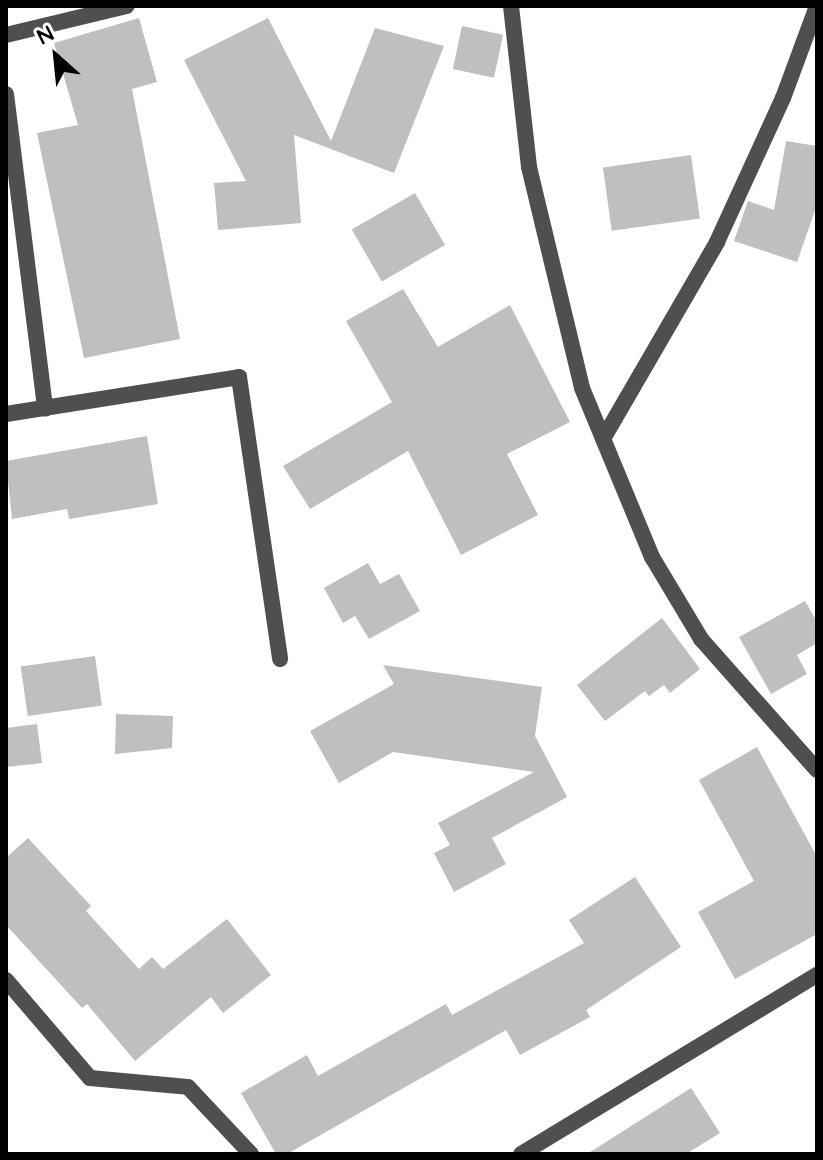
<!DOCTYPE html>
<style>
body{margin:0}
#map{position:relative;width:823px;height:1160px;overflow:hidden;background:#fff;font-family:Quicksand,sans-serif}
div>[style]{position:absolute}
.building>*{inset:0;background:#bfbfbf;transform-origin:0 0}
.street>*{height:16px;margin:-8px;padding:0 8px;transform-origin:8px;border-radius:8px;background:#4f4f4f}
span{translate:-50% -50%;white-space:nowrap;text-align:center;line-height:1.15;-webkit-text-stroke:8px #fff;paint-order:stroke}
.frame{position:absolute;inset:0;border:8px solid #000;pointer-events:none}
.north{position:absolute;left:16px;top:16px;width:80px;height:80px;-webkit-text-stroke:6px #fff;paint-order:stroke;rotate:333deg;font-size:22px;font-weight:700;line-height:32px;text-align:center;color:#000}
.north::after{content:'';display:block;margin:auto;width:28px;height:36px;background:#000;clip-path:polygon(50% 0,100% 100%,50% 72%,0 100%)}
</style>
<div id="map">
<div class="building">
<i style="clip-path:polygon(139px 18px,157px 82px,132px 89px,180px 339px,84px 358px,37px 133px,78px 125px,54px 43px)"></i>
<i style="clip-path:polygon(268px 18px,331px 141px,375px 28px,444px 46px,394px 173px,294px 135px,301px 223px,218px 230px,214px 183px,246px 181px,184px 60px)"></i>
<i style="left:462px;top:26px;width:42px;height:44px;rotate:12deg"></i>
<i style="clip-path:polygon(786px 141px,817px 146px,817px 205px,797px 262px,734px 241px,748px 201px,774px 210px)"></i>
<i style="left:691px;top:155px;width:64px;height:89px;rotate:82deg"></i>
<i style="left:415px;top:193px;width:60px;height:73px;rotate:60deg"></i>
<i style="clip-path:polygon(403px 289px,438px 347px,510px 305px,570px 422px,507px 454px,538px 515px,461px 555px,408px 451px,310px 509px,283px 466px,392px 402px,346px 321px)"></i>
<i style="clip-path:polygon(147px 436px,158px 504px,69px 519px,67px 509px,12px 519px,6px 461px)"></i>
<i style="clip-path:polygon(368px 563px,380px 584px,399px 574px,420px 611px,369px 639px,355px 616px,343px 623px,324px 588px)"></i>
<i style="clip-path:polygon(805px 601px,817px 622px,817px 643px,797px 655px,807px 674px,771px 694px,739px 637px)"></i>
<i style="clip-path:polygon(662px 618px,700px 669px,670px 693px,664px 685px,649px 696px,645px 691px,605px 721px,577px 685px)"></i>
<i style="left:95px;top:656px;width:50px;height:75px;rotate:82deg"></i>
<i style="clip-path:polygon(383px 665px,542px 687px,535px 736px,567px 797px,492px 838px,506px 864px,454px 892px,434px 853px,450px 845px,438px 823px,534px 772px,393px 752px,339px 783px,310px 731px,394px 684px)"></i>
<i style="clip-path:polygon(116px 714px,173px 716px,172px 748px,115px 754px)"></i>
<i style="clip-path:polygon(37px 724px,42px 763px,6px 767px,6px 728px)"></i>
<i style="clip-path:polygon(757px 747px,817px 857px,817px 934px,735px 979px,698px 912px,754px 881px,699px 780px)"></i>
<i style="clip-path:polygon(28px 838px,91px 906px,86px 911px,139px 969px,152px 957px,163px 969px,227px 919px,271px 975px,223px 1013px,211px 997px,135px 1061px,87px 1004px,82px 1008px,6px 925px,6px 858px)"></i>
<i style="clip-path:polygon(635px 877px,681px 947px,586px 1010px,590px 1017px,520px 1055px,506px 1030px,287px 1154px,276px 1154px,241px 1093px,307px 1055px,318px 1076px,446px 1004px,452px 1015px,584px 943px,569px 920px)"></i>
<i style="clip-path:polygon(691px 1088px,720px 1133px,686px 1154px,587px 1154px)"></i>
</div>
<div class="street">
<i style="left:511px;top:6px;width:162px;rotate:83.6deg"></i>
<i style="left:529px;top:167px;width:227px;rotate:76.5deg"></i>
<i style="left:582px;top:388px;width:183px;rotate:67.5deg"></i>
<i style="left:652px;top:557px;width:96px;rotate:59.1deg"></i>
<i style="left:701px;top:639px;width:175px;rotate:48.5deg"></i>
<i style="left:6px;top:35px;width:124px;rotate:-13.5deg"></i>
<i style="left:6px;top:94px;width:317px;rotate:82.9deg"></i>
<i style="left:6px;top:414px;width:236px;rotate:-9deg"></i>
<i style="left:239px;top:377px;width:285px;rotate:81.7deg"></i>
<i style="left:603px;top:439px;width:228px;rotate:-59.9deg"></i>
<i style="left:717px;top:242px;width:158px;rotate:-65.4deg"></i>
<i style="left:783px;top:98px;width:98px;rotate:-69.7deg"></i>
<i style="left:6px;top:980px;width:129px;rotate:49.4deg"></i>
<i style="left:90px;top:1078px;width:98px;rotate:5.2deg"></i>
<i style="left:188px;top:1087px;width:92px;rotate:46.8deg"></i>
<i style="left:521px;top:1154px;width:346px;rotate:-31.2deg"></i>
</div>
<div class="frame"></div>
<div class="north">N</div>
</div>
